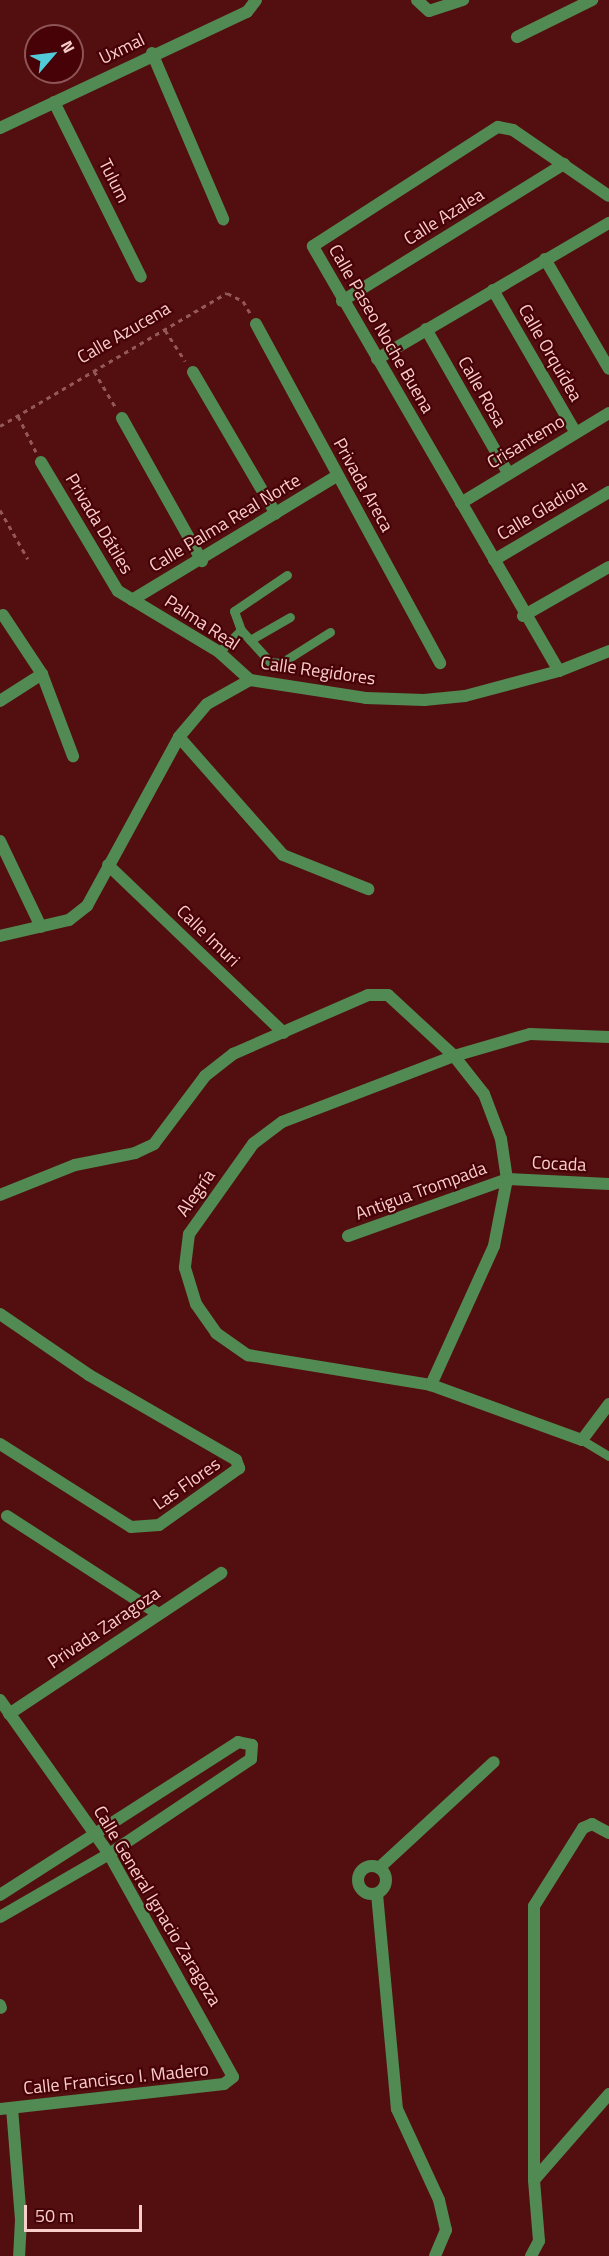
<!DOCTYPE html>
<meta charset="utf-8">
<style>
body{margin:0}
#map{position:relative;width:609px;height:2256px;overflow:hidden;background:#530f10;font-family:"Titillium Web",sans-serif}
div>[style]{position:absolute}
.path>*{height:3px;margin-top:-1.5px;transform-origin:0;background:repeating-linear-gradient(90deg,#935857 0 4.5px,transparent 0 9px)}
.service>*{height:9px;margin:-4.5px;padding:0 4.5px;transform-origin:4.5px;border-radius:4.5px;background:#518a53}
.minor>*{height:12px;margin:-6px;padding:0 6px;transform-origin:6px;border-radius:6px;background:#518a53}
.minor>.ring{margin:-6px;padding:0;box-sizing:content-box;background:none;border:12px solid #518a53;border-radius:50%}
span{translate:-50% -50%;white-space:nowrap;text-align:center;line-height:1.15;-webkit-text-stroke:4.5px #470207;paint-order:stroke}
.street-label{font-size:18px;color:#f9ceca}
.north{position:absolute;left:24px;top:24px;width:60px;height:60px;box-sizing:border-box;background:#470207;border:2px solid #8e5455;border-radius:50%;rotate:62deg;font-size:16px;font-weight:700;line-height:24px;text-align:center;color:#f9ceca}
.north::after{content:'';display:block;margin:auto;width:21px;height:27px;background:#52cbd8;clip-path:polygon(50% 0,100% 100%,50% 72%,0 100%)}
.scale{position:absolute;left:24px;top:2205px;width:118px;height:27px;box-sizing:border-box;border:3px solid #f9ceca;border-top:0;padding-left:8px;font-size:18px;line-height:21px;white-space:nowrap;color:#f9ceca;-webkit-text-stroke:4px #470207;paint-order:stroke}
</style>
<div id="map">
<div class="path">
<i style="left:165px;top:330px;width:37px;rotate:57deg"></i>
<i style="left:94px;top:371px;width:43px;rotate:59.3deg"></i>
<i style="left:18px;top:416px;width:40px;rotate:63.4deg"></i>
<i style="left:0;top:426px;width:263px;rotate:-30.4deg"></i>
<i style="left:227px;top:293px;width:18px;rotate:27deg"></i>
<i style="left:243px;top:301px;width:14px;rotate:60deg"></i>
<i style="left:0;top:510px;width:56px;rotate:60.3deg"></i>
</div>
<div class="service">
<i style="left:287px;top:575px;width:64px;rotate:145.8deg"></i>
<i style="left:234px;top:611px;width:20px;rotate:70deg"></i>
<i style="left:241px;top:630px;width:43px;rotate:47.8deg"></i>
<i style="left:270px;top:662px;width:11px;rotate:5deg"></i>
<i style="left:281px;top:663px;width:58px;rotate:-32.3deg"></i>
<i style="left:250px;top:640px;width:46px;rotate:-29.9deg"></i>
<i style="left:219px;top:652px;width:31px;rotate:-45deg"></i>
<i style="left:582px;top:1440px;width:31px;rotate:31deg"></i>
</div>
<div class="minor">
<i style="left:417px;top:0;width:16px;rotate:43deg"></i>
<i style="left:429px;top:11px;width:36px;rotate:-18deg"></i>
<i style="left:517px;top:37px;width:84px;rotate:-26.3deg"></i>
<i style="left:152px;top:53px;width:181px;rotate:66.8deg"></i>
<i style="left:54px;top:102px;width:195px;rotate:63.6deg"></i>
<i style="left:0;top:128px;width:273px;rotate:-25.2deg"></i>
<i style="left:247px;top:12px;width:15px;rotate:-53deg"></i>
<i style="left:545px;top:259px;width:127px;rotate:59.8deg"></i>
<i style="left:493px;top:290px;width:165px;rotate:59.9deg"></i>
<i style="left:342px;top:301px;width:261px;rotate:-31.7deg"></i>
<i style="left:256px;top:324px;width:386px;rotate:61.5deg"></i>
<i style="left:426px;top:329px;width:166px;rotate:60.3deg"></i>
<i style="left:377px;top:359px;width:269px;rotate:-30.4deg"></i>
<i style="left:193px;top:372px;width:164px;rotate:59.7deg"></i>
<i style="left:122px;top:418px;width:164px;rotate:60.8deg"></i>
<i style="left:41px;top:462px;width:150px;rotate:59.2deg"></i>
<i style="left:118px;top:591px;width:118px;rotate:31.1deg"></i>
<i style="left:219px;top:652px;width:42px;rotate:42.1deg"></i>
<i style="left:461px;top:503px;width:173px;rotate:-31.3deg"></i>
<i style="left:494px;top:560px;width:134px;rotate:-30.6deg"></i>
<i style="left:132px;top:600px;width:240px;rotate:-31.2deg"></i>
<i style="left:3px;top:615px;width:71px;rotate:56.5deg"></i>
<i style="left:42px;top:674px;width:88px;rotate:69.3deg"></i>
<i style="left:523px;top:616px;width:99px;rotate:-29.7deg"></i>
<i style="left:559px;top:671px;width:491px;rotate:-120.1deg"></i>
<i style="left:313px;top:246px;width:220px;rotate:-32.8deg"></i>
<i style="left:498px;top:127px;width:15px;rotate:11deg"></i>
<i style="left:513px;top:130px;width:116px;rotate:34.5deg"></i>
<i style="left:0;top:701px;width:50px;rotate:-32.7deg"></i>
<i style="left:179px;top:737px;width:157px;rotate:48.6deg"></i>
<i style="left:283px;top:855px;width:92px;rotate:21.8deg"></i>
<i style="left:0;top:841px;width:95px;rotate:64.5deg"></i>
<i style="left:108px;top:865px;width:243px;rotate:43.7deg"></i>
<i style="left:0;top:936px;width:71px;rotate:-13.1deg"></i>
<i style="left:69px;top:920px;width:23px;rotate:-38deg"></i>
<i style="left:87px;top:906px;width:192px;rotate:-61.4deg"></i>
<i style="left:179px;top:737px;width:43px;rotate:-49.7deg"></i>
<i style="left:207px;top:704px;width:49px;rotate:-29.2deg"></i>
<i style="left:250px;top:680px;width:117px;rotate:8.8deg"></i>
<i style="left:366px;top:698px;width:58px;rotate:2deg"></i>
<i style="left:424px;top:700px;width:41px;rotate:-5.6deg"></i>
<i style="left:465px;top:696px;width:97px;rotate:-14.9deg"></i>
<i style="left:559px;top:671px;width:54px;rotate:-21.8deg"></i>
<i style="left:609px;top:1037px;width:79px;rotate:-177.8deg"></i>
<i style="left:530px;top:1034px;width:79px;rotate:163.9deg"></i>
<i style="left:454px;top:1056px;width:184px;rotate:159deg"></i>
<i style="left:282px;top:1122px;width:36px;rotate:143deg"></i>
<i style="left:253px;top:1144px;width:110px;rotate:125.4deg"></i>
<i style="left:189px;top:1234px;width:34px;rotate:97deg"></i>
<i style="left:185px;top:1268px;width:38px;rotate:73deg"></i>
<i style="left:196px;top:1304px;width:35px;rotate:55deg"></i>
<i style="left:216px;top:1333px;width:39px;rotate:35deg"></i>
<i style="left:248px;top:1355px;width:185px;rotate:9.3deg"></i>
<i style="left:431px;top:1385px;width:161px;rotate:20deg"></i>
<i style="left:582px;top:1440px;width:45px;rotate:-53.1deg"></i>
<i style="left:0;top:1195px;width:81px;rotate:-21.8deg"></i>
<i style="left:75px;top:1165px;width:61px;rotate:-11.3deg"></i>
<i style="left:135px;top:1153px;width:21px;rotate:-25deg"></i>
<i style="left:154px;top:1144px;width:85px;rotate:-53.1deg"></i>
<i style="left:205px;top:1076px;width:36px;rotate:-38deg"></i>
<i style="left:233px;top:1054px;width:147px;rotate:-23.6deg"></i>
<i style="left:368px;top:995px;width:20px"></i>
<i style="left:388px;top:995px;width:90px;rotate:42.7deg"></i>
<i style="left:454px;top:1056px;width:48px;rotate:51.7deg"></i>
<i style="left:484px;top:1094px;width:48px;rotate:69.3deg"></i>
<i style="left:501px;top:1139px;width:40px;rotate:81.5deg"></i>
<i style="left:507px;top:1179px;width:68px;rotate:101deg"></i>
<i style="left:494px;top:1246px;width:153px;rotate:114.4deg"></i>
<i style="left:348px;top:1236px;width:169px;rotate:-19.7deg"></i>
<i style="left:507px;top:1179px;width:102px;rotate:2.8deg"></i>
<i style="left:0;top:1314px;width:108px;rotate:34.4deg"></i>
<i style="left:89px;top:1375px;width:170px;rotate:30deg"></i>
<i style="left:236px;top:1460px;width:9px;rotate:69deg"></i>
<i style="left:239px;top:1468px;width:98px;rotate:144.5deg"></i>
<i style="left:159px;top:1525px;width:28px;rotate:176deg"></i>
<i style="left:131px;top:1527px;width:155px;rotate:-147.6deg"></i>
<i style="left:7px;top:1516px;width:179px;rotate:32.9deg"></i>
<i style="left:0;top:1700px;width:189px;rotate:54.7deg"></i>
<i style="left:109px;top:1854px;width:255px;rotate:60.9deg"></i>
<i style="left:233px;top:2077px;width:11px;rotate:142deg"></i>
<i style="left:224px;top:2084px;width:225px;rotate:173.6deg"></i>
<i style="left:9px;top:1714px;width:255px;rotate:-33.6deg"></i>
<i class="ring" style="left:358px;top:1866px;width:16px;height:16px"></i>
<i style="left:379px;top:1868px;width:156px;rotate:-42.7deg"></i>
<i style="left:377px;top:1894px;width:216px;rotate:84.7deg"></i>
<i style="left:397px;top:2109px;width:100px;rotate:65.2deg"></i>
<i style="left:439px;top:2200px;width:31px;rotate:77deg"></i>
<i style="left:446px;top:2230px;width:28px;rotate:113deg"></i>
<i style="left:0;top:1895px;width:283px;rotate:-32.7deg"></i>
<i style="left:238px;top:1742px;width:14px;rotate:12deg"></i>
<i style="left:252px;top:1745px;width:14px;rotate:94deg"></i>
<i style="left:251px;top:1759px;width:171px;rotate:146.2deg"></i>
<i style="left:109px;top:1854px;width:126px;rotate:150deg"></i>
<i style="left:0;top:2005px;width:3px;rotate:72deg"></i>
<i style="left:12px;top:2108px;width:112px;rotate:85.4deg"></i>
<i style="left:21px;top:2220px;width:36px;rotate:93deg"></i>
<i style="left:534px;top:2180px;width:114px;rotate:-48.9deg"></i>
<i style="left:531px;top:2256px;width:17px;rotate:-62deg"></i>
<i style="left:539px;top:2241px;width:61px;rotate:-94.7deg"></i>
<i style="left:534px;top:2180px;width:274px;rotate:-90deg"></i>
<i style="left:534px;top:1906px;width:92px;rotate:-57.9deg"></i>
<i style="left:583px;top:1828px;width:10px;rotate:-24deg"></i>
<i style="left:592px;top:1824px;width:19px;rotate:28deg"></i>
</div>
<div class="street-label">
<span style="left:122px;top:49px;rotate:-26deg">Uxmal</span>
<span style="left:114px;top:181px;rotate:63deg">Tulum</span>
<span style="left:444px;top:217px;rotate:-32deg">Calle Azalea</span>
<span style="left:381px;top:329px;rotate:60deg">Calle Paseo Noche Buena</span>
<span style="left:124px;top:333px;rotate:-30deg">Calle Azucena</span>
<span style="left:550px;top:353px;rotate:60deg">Calle Orquídea</span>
<span style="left:482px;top:392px;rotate:60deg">Calle Rosa</span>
<span style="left:526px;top:442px;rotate:-31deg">Crisantemo</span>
<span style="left:363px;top:485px;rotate:61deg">Privada Areca</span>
<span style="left:542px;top:510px;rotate:-31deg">Calle Gladiola</span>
<span style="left:225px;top:523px;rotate:-31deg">Calle Palma Real Norte</span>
<span style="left:99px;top:524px;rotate:59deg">Privada Dátiles</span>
<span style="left:202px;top:623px;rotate:33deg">Palma Real</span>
<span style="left:318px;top:671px;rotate:8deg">Calle Regidores</span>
<span style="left:208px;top:936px;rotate:44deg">Calle Imuri</span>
<span style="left:559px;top:1164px;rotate:3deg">Cocada</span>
<span style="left:421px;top:1191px;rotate:-20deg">Antigua Trompada</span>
<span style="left:196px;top:1193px;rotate:-55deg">Alegría</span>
<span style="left:187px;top:1484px;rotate:-35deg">Las Flores</span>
<span style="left:104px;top:1628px;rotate:-34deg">Privada Zaragoza</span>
<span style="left:157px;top:1906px;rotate:59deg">Calle General Ignacio Zaragoza</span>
<span style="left:116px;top:2079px;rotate:-6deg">Calle Francisco I. Madero</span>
</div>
<div class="north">N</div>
<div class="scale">50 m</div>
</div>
